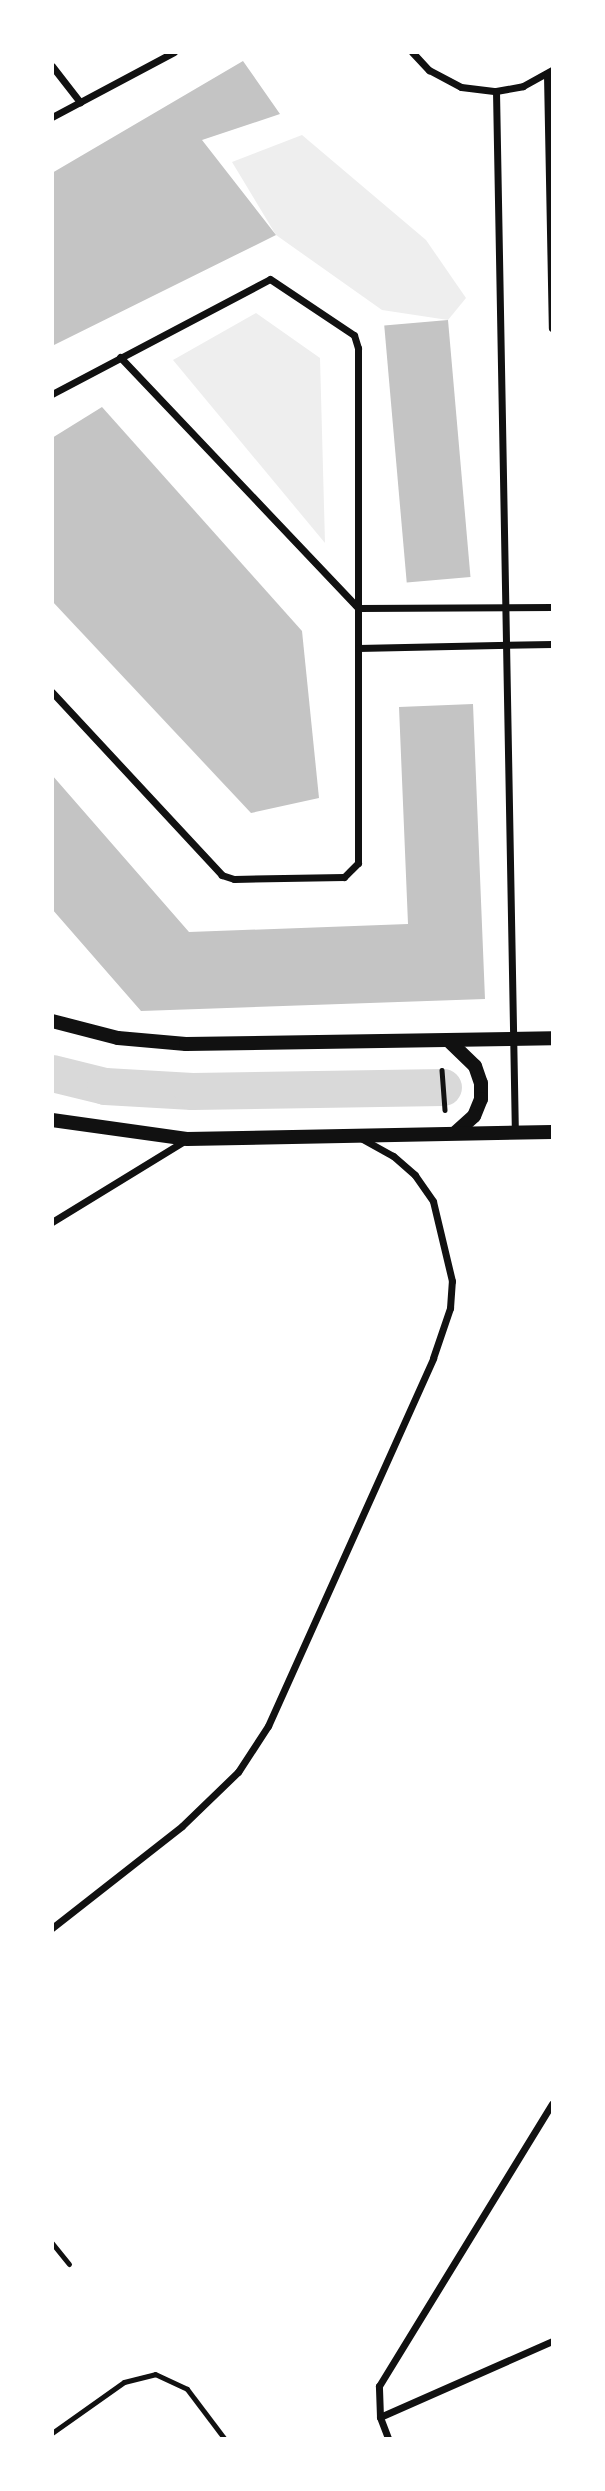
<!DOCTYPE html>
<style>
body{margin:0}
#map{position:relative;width:605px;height:2491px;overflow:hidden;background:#fff;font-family:"Space Grotesk",sans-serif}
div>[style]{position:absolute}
.green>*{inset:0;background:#eee}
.canal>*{height:37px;margin:-18.5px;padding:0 18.5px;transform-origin:18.5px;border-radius:18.5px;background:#d9d9d9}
.building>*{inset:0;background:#c4c4c4;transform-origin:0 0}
.path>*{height:4.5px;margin:-2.25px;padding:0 2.25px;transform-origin:2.25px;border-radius:2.25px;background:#111}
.service>*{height:5px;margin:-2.5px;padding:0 2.5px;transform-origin:2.5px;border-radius:2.5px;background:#111}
.minor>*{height:7px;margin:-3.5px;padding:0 3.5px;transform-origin:3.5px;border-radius:3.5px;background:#111}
.secondary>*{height:14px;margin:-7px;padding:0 7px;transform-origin:7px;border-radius:7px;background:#111}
span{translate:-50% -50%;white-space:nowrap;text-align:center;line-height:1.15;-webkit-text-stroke:6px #fff;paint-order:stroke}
.frame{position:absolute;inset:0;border:54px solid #fff;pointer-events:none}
</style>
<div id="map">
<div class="green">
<i style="clip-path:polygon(302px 135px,426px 240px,466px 298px,448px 320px,382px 310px,276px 235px,232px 162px)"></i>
<i style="clip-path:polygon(256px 313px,320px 358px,325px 543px,173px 360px)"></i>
</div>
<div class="canal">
<i style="left:52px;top:1073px;width:55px;rotate:13.8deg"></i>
<i style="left:105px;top:1086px;width:87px;rotate:3.3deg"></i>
<i style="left:192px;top:1091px;width:251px;rotate:-0.9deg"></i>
</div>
<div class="building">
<i style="clip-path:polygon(243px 61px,280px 114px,202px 140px,276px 235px,52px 346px,52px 173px)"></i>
<i style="left:448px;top:320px;width:258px;height:64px;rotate:85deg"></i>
<i style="clip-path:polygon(102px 407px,302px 631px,319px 798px,251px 813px,52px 601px,52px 438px)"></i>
<i style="clip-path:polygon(473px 704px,485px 999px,141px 1011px,52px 909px,52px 775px,189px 932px,408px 924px,399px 707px)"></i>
</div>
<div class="path">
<i style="left:442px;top:1070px;width:40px;rotate:85.7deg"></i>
</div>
<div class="service">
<i style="left:52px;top:2243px;width:27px;rotate:51deg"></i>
<i style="left:52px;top:2433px;width:88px;rotate:-35.3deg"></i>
<i style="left:124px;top:2382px;width:32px;rotate:-14deg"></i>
<i style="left:155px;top:2374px;width:35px;rotate:25deg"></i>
<i style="left:187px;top:2389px;width:61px;rotate:52.9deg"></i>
</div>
<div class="minor">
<i style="left:412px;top:52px;width:25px;rotate:47deg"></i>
<i style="left:429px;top:70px;width:36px;rotate:28deg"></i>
<i style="left:461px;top:87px;width:35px;rotate:7deg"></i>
<i style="left:496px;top:91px;width:27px;rotate:-10deg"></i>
<i style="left:523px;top:86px;width:33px;rotate:-29deg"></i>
<i style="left:52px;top:66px;width:46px;rotate:52.1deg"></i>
<i style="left:547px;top:75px;width:253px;rotate:88.9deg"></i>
<i style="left:496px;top:91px;width:1042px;rotate:88.96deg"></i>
<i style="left:52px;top:117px;width:138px;rotate:-28deg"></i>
<i style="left:120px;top:357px;width:346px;rotate:46.5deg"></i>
<i style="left:358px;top:608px;width:194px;rotate:-0.3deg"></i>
<i style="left:52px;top:394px;width:246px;rotate:-27.8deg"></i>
<i style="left:270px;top:279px;width:101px;rotate:33.7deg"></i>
<i style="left:354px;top:335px;width:14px;rotate:73deg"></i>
<i style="left:358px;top:348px;width:515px;rotate:90deg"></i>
<i style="left:358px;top:863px;width:20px;rotate:135deg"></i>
<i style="left:344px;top:877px;width:110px;rotate:179deg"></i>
<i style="left:234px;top:879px;width:13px;rotate:-162deg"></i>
<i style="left:222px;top:875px;width:250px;rotate:-132.9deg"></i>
<i style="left:358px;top:648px;width:194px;rotate:-1.2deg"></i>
<i style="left:52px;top:1222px;width:157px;rotate:-31.5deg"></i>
<i style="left:52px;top:1928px;width:165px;rotate:-38.1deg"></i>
<i style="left:182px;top:1826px;width:78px;rotate:-44deg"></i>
<i style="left:238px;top:1772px;width:55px;rotate:-56.9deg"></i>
<i style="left:268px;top:1726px;width:403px;rotate:-65.8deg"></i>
<i style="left:433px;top:1358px;width:53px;rotate:-71.2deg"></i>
<i style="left:450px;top:1308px;width:27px;rotate:-86deg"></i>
<i style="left:452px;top:1281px;width:82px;rotate:-103.4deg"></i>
<i style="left:433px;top:1201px;width:32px;rotate:-125deg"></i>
<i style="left:415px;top:1175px;width:29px;rotate:-139deg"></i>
<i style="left:393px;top:1156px;width:37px;rotate:-151deg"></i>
<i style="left:380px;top:2417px;width:188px;rotate:-23.8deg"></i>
<i style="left:388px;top:2438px;width:22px;rotate:-111deg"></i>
<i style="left:380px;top:2417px;width:31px;rotate:-92deg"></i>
<i style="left:379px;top:2386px;width:331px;rotate:-58.5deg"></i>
</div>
<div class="secondary">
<i style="left:52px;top:1021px;width:68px;rotate:14.4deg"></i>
<i style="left:118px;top:1038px;width:68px;rotate:5deg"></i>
<i style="left:186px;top:1044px;width:366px;rotate:-0.9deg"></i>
<i style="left:449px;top:1041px;width:36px;rotate:44deg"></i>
<i style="left:475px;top:1066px;width:18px;rotate:71deg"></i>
<i style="left:481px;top:1083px;width:16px;rotate:90deg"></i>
<i style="left:481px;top:1099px;width:18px;rotate:112deg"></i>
<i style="left:474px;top:1116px;width:25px;rotate:138deg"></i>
<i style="left:52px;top:1120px;width:136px;rotate:8deg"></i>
<i style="left:187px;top:1139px;width:365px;rotate:-1.1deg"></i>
</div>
<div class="frame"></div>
</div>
